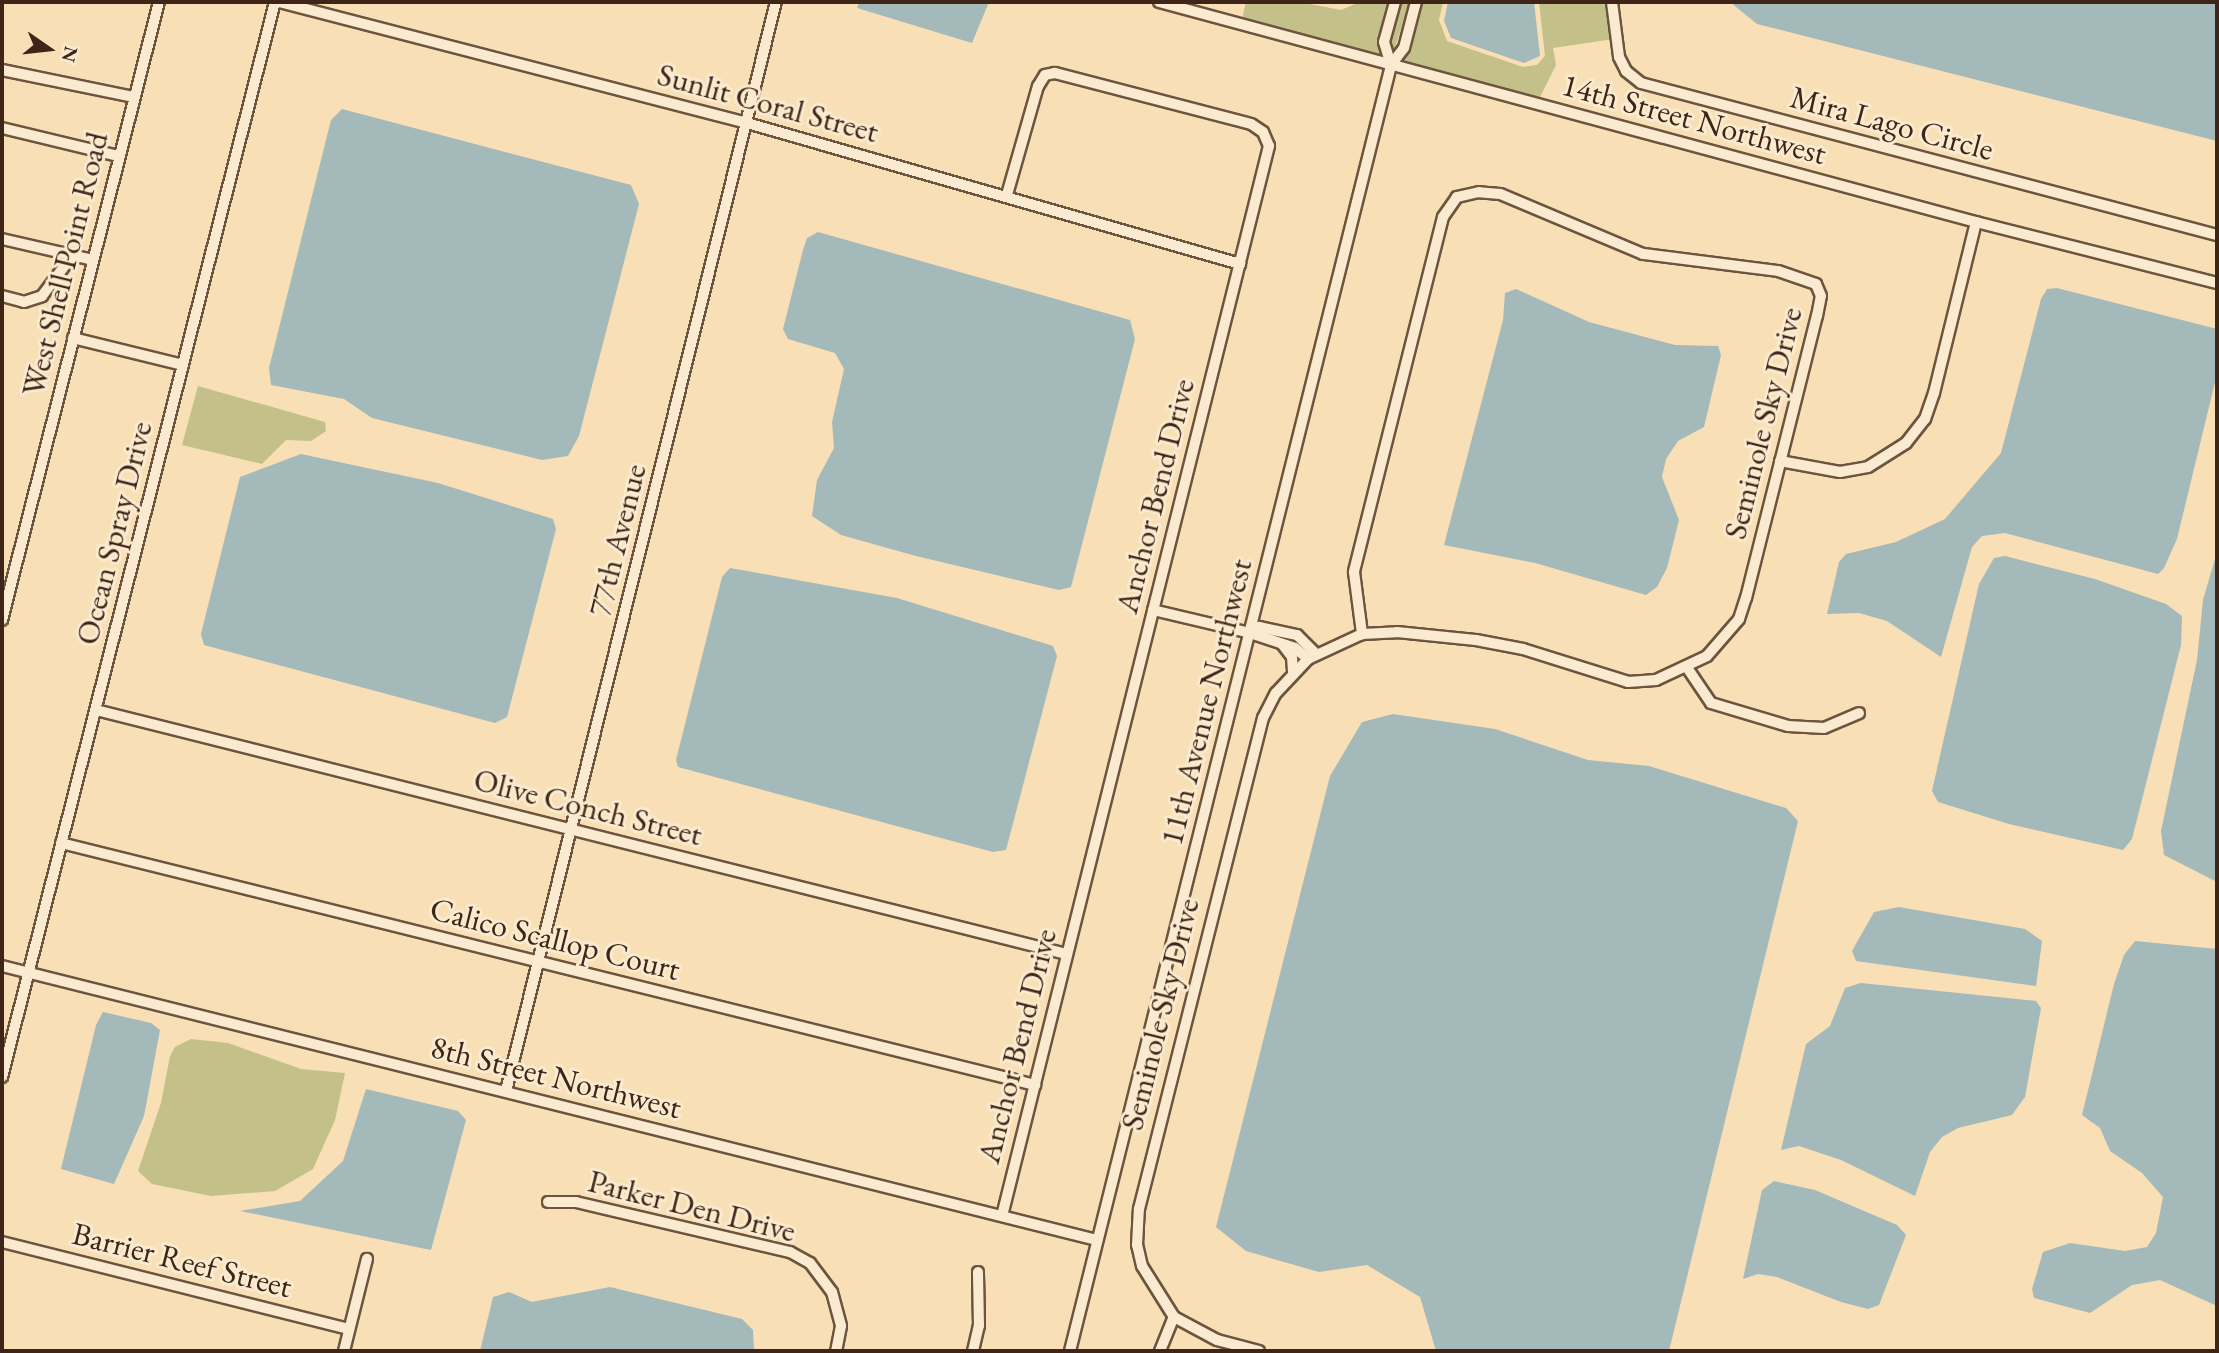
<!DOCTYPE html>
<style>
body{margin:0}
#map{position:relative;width:2219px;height:1353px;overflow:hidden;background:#f8dfb5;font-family:"EB Garamond",serif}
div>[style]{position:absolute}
.green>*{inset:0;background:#c3c089}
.water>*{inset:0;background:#a4b9ba}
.roads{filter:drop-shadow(2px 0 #6d543e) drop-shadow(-2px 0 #6d543e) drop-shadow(0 2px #6d543e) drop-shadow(0 -2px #6d543e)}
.minor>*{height:10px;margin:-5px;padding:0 5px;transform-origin:5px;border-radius:5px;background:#faeacf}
span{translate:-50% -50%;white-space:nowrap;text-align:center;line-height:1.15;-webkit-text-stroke:6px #faeacf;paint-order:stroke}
.street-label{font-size:32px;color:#3f2517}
.frame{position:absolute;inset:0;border:4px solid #3f2517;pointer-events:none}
.north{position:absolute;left:14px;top:14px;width:70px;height:70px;-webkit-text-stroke:5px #faeacf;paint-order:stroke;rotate:104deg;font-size:19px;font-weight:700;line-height:28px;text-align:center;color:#3f2517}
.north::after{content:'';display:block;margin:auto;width:24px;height:32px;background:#3f2517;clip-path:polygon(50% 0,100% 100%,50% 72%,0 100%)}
</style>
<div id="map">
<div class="green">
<i style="clip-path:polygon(1246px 2px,1299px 2px,1341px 10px,1360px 2px,1389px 2px,1378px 40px,1383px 57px,1242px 19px)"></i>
<i style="clip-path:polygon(1401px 2px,1410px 2px,1393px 53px,1390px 42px)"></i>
<i style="clip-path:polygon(1422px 2px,1443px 2px,1439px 20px,1447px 41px,1523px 67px,1537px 65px,1545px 56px,1539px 2px,1611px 2px,1614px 39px,1553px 48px,1556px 65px,1539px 99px,1401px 62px,1410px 49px)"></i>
<i style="clip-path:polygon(198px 386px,325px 422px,326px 431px,311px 441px,286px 440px,262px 464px,182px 445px)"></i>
<i style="clip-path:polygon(191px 1039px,228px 1043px,301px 1069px,345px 1073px,335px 1120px,313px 1169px,275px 1191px,211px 1196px,152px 1184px,138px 1171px,161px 1103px,170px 1056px,175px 1047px)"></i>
</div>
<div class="water">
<i style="clip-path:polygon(859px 2px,989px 2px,972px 43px,857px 8px)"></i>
<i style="clip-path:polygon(1448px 2px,1534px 2px,1540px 56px,1524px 63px,1451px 38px,1444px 21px)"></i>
<i style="clip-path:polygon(1730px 2px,2217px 2px,2217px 141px,1757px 24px)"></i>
<i style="clip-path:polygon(342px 109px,631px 185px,639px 204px,579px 436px,568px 456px,542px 460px,372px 418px,344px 399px,271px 385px,269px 368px,331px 120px)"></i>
<i style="clip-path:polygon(818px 232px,1130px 320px,1135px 339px,1071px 587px,1059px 590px,916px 556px,841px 535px,812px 516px,817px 480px,834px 448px,832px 422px,844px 369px,835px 353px,788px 339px,783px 329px,803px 250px,807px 238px)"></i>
<i style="clip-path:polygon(2057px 288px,2217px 329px,2217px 374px,2177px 539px,2164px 568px,2158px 574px,2005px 533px,1982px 536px,1972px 547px,1941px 657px,1887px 621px,1859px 613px,1827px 614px,1839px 562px,1846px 554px,1896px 542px,1945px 519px,2001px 453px,2041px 299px,2047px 289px)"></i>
<i style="clip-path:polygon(1516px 289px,1589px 322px,1675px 345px,1718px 346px,1721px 355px,1704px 427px,1678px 441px,1666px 459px,1662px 477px,1679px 520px,1667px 568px,1657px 587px,1646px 595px,1535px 563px,1444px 545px,1503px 320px,1505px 293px)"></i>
<i style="clip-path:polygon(301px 454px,438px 483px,553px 519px,556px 529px,507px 717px,495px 723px,204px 645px,201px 634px,240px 477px)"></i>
<i style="clip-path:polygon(2217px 552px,2217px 882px,2164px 855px,2161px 831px,2197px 660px,2203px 600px)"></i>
<i style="clip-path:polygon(2005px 556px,2095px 579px,2166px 604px,2182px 616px,2181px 645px,2132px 839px,2123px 850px,2009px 824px,1938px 802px,1932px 791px,1979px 584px,1994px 558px)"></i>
<i style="clip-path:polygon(730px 568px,897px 598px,1053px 646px,1057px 656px,1006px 850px,993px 852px,678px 767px,676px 760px,722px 577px)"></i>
<i style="clip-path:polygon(1393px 714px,1495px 729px,1588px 760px,1649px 766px,1786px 808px,1798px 821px,1669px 1351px,1436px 1351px,1420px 1297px,1367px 1265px,1319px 1272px,1246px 1251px,1216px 1227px,1330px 776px,1362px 722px)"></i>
<i style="clip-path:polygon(1899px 907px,2025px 929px,2042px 941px,2036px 986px,1856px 961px,1852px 951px,1874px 912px)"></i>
<i style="clip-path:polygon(2135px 941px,2217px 949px,2217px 1306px,2160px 1280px,2132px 1285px,2090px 1313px,2034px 1298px,2032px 1289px,2043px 1252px,2070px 1243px,2125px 1251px,2147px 1247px,2156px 1233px,2163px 1197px,2142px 1173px,2110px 1151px,2100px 1128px,2082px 1115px,2114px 984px,2124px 955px)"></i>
<i style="clip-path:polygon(1861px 983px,2036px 1001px,2041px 1008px,2025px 1097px,2012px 1115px,1958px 1128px,1942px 1137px,1930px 1152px,1915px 1196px,1841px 1160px,1799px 1146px,1781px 1150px,1806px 1044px,1830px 1026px,1845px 988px)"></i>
<i style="clip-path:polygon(103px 1012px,151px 1023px,160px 1030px,144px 1116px,114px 1184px,61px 1169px,96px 1025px)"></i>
<i style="clip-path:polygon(366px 1089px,458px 1111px,466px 1120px,431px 1250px,240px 1211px,300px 1201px,343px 1161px)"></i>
<i style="clip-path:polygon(1774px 1181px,1815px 1190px,1897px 1225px,1906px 1235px,1879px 1305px,1868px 1309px,1841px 1302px,1777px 1277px,1758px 1274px,1743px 1279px,1762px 1190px)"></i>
<i style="clip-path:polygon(610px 1287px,742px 1319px,753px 1330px,754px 1351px,480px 1351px,493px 1297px,509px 1292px,532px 1302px)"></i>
</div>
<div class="roads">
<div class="minor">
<i style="left:279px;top:2px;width:483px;rotate:14.5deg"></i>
<i style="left:747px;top:123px;width:513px;rotate:15.96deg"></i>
<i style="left:1159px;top:2px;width:846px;rotate:15.07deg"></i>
<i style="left:1976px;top:222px;width:249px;rotate:14.2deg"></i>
<i style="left:1612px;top:2px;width:55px;rotate:82.7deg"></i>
<i style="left:1619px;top:57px;width:16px;rotate:63deg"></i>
<i style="left:1626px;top:71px;width:19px;rotate:39deg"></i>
<i style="left:1641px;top:83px;width:596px;rotate:14.78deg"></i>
<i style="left:1391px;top:65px;width:24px;rotate:-107deg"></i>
<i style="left:1384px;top:42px;width:41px;rotate:-74.6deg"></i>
<i style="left:2px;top:70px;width:135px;rotate:11.6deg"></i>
<i style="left:2px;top:128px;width:120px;rotate:13.5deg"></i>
<i style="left:2px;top:239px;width:93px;rotate:13deg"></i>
<i style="left:2px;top:296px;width:23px;rotate:15deg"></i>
<i style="left:24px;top:302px;width:19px;rotate:-18deg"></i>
<i style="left:42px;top:296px;width:50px;rotate:-53.1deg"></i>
<i style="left:73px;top:338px;width:113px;rotate:13.8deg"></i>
<i style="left:1780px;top:461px;width:61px;rotate:10.4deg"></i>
<i style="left:1840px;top:472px;width:28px;rotate:-10deg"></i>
<i style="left:1868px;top:467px;width:45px;rotate:-32.3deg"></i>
<i style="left:1906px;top:443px;width:31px;rotate:-52deg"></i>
<i style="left:1925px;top:419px;width:28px;rotate:-71deg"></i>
<i style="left:1934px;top:393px;width:176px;rotate:-76.2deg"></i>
<i style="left:1153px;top:610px;width:100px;rotate:13.3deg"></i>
<i style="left:1250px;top:633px;width:47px;rotate:18.4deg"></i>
<i style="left:1295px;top:648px;width:17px;rotate:40deg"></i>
<i style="left:2px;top:620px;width:638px;rotate:-75.75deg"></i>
<i style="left:1250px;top:633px;width:11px;rotate:-34deg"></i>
<i style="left:1259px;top:627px;width:39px;rotate:12deg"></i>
<i style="left:1297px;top:635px;width:27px;rotate:45deg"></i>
<i style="left:1282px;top:644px;width:16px;rotate:52deg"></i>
<i style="left:1292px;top:657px;width:16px;rotate:86deg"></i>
<i style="left:1688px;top:669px;width:41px;rotate:55.9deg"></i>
<i style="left:1711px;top:703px;width:80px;rotate:16.6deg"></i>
<i style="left:1788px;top:726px;width:36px;rotate:3deg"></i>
<i style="left:1824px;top:728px;width:38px;rotate:-23deg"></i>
<i style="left:96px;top:710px;width:1001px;rotate:14.11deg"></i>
<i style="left:61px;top:843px;width:1004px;rotate:13.95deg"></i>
<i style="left:2px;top:966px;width:1129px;rotate:14.05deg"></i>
<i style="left:2px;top:1077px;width:1109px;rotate:-75.75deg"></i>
<i style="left:506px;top:1091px;width:1122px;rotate:-76.08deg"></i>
<i style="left:548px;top:1202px;width:28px"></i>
<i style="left:576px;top:1202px;width:220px;rotate:13.2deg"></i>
<i style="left:790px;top:1252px;width:23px;rotate:29deg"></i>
<i style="left:810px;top:1263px;width:36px;rotate:53deg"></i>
<i style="left:832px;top:1292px;width:35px;rotate:75deg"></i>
<i style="left:841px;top:1326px;width:25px;rotate:101deg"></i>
<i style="left:1002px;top:1216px;width:1103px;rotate:-75.99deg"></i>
<i style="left:1269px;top:146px;width:15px;rotate:-113deg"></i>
<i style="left:1263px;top:132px;width:14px;rotate:-146deg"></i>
<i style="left:1251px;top:124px;width:203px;rotate:-165.4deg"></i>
<i style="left:1055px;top:73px;width:10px;rotate:169deg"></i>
<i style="left:1045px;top:75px;width:13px;rotate:122deg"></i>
<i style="left:1038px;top:86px;width:113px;rotate:105.9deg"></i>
<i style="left:2px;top:1242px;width:358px;rotate:14.1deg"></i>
<i style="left:344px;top:1351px;width:95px;rotate:-76deg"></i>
<i style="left:973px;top:1351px;width:26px;rotate:-77deg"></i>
<i style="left:979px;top:1326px;width:54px;rotate:-91.1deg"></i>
<i style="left:1070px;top:1351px;width:1325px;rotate:-75.98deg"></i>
<i style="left:1391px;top:65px;width:21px;rotate:-53deg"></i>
<i style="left:1404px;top:48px;width:48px;rotate:-75.4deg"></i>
<i style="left:1160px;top:1351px;width:37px;rotate:-68deg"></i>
<i style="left:1259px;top:1351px;width:43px;rotate:-165.3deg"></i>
<i style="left:1217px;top:1340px;width:49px;rotate:-151.9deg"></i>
<i style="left:1174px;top:1317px;width:60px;rotate:-122.1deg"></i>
<i style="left:1142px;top:1266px;width:22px;rotate:-103deg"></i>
<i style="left:1137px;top:1245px;width:36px;rotate:-87deg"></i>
<i style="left:1139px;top:1209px;width:506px;rotate:-75.83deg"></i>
<i style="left:1263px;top:718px;width:28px;rotate:-63deg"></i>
<i style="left:1276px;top:693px;width:47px;rotate:-46.7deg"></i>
<i style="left:1308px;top:659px;width:60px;rotate:-24.8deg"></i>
<i style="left:1362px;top:634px;width:35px;rotate:-3deg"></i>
<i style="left:1397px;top:632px;width:79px;rotate:5.8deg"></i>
<i style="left:1476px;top:640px;width:48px;rotate:10.8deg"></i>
<i style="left:1523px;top:649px;width:110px;rotate:17.4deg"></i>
<i style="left:1628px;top:682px;width:28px;rotate:-4deg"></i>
<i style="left:1656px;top:680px;width:56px;rotate:-25.2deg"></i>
<i style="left:1707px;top:656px;width:49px;rotate:-49.1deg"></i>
<i style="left:1739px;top:619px;width:22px;rotate:-72deg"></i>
<i style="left:1746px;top:598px;width:291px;rotate:-75.9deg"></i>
<i style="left:1817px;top:316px;width:20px;rotate:-79deg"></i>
<i style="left:1821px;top:296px;width:13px;rotate:-113deg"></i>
<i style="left:1816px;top:284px;width:40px;rotate:-161.1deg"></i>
<i style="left:1778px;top:271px;width:136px;rotate:-172.8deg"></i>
<i style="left:1643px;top:254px;width:155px;rotate:-157.2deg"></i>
<i style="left:1500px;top:194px;width:21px;rotate:-175deg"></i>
<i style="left:1479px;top:192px;width:23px;rotate:167deg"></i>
<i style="left:1457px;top:197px;width:24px;rotate:125deg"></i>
<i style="left:1443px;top:217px;width:366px;rotate:104.1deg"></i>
<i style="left:1354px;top:572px;width:63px;rotate:82.6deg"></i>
</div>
</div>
<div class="street-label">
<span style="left:768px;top:103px;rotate:15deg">Sunlit Coral Street</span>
<span style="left:1694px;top:119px;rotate:15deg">14th Street Northwest</span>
<span style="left:1892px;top:123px;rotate:15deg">Mira Lago Circle</span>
<span style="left:65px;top:264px;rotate:-76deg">West Shell Point Road</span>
<span style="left:1763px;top:423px;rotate:-76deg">Seminole Sky Drive</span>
<span style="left:1155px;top:496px;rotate:-76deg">Anchor Bend Drive</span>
<span style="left:114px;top:533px;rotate:-76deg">Ocean Spray Drive</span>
<span style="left:617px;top:540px;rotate:-76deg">77th Avenue</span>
<span style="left:1206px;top:702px;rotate:-76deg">11th Avenue Northwest</span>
<span style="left:588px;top:807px;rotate:14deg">Olive Conch Street</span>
<span style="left:555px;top:939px;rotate:14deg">Calico Scallop Court</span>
<span style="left:1160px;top:1014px;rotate:-76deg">Seminole Sky Drive</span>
<span style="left:1017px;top:1046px;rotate:-76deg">Anchor Bend Drive</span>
<span style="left:556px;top:1077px;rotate:14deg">8th Street Northwest</span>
<span style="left:692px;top:1206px;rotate:14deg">Parker Den Drive</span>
<span style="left:182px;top:1260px;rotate:14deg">Barrier Reef Street</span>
</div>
<div class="frame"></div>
<div class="north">N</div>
</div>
